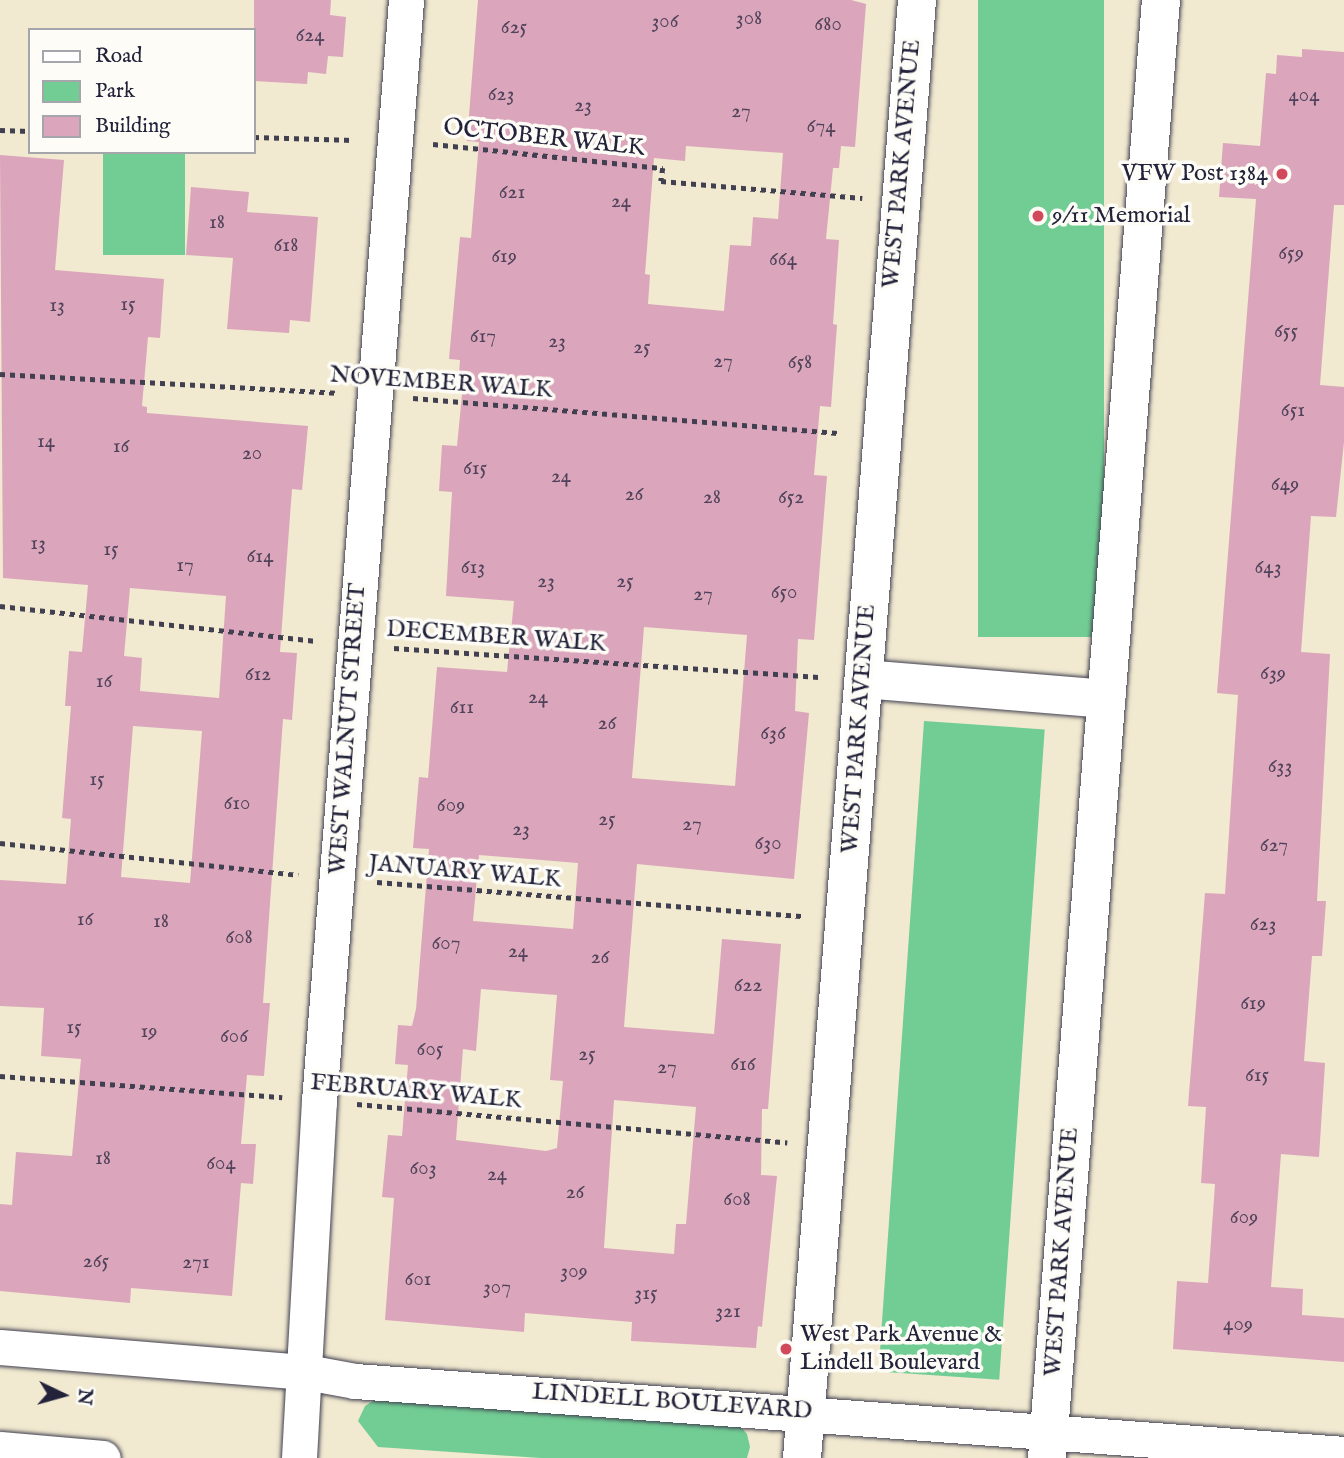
<!DOCTYPE html>
<html>
<head>
<meta charset="utf-8">
<style>
	body { margin:0 }
	#map { position:relative; width:1344px; height:1458px; overflow:hidden; background:#f1e9d0; font-family:"IM FELL English",serif }
	div>[style] { position:absolute }
	[style*='--x'] { left:calc(var(--x)*1px); top:calc(var(--y)*1px); width:calc(var(--w)*1px); rotate:calc(var(--a)*1deg) }
	.green>* { inset:0; background:#72cd94; transform-origin:0 0 }
	.building>* { inset:0; background:#dba6bb }
	.path>* { height:4.5px; margin-top:-2.25px; transform-origin:0; background:repeating-linear-gradient(90deg,#414051 0 5px,transparent 0 10px) }
	.roads { filter:drop-shadow(0 0 2px #414051) drop-shadow(0 0 2px #414051) }
	.street>* { height:35px; margin:-17.5px; padding:0 17.5px; transform-origin:17.5px; border-radius:17.5px; background:#fff }
	.highway>* { height:38px; margin:-19px; padding:0 19px; transform-origin:19px; border-radius:19px; background:#fff }
	.dots>* { width:19px; height:19px; translate:-50% -50%; box-sizing:border-box; border:4px solid #fdfcf7; border-radius:50% }
	span { translate:-50% -50%; white-space:nowrap; text-align:center; line-height:1.15; -webkit-text-stroke:7px #fdfcf7; paint-order:stroke }
	.number-label { font-size:21px; color:#50435b }
	.number-label span { -webkit-text-stroke-width:0 }
	.street-label { font-size:24px; color:#22223b }
	.poi-label { font-size:24px; color:#22223b }
	.right { translate:-100% -50%; text-align:right }
	.left { translate:0 -50%; text-align:left }
	.legend { position:absolute; left:28px; top:28px; width:228px; height:126px; box-sizing:border-box; background:#fdfcf7; border:2px solid #a5a5ac; margin:0; padding:9px 12px; list-style:none; font-size:21px; color:#22223b }
	.legend li { display:flex; align-items:center; gap:14px; height:35px }
	.legend b { width:35px; border:2px solid #a5a5ac }
	.north { position:absolute; left:28px; top:1360px; width:70px; height:70px; -webkit-text-stroke:5px #fdfcf7; paint-order:stroke; rotate:95deg; font-size:19px; font-weight:700; line-height:28px; text-align:center; color:#22223b }
	.north::after { content:''; display:block; margin:auto; width:24px; height:32px; background:#22223b; clip-path:polygon(50% 0,100% 100%,50% 72%,0 100%) }
</style>
</head>
<body>
<div id="map">
	<div class="green">
		<i style="left:978px;top:0;width:126px;height:637px"></i>
		<i style="left:103px;top:152px;width:82px;height:103px"></i>
		<i style="left:924px;top:721px;width:121px;height:652px;rotate:4deg"></i>
		<i style="clip-path:polygon(381px 1396px,736px 1422px,747px 1434px,750px 1447px,747px 1458px,541px 1458px,378px 1447px,358px 1421px,365px 1406px)"></i>
	</div>
	<div class="building">
		<i style="clip-path:polygon(254px 0,331px 0,330px 15px,346px 17px,343px 57px,328px 56px,326px 74px,308px 72px,307px 84px,254px 81px)"></i>
		<i style="clip-path:polygon(evenodd,478px 0,851px 0,866px 4px,855px 147px,841px 146px,839px 168px,833px 168px,826px 239px,839px 240px,833px 324px,837px 325px,831px 407px,820px 406px,814px 475px,827px 476px,814px 640px,798px 639px,795px 711px,809px 713px,794px 879px,637px 864px,624px 1027px,714px 1034px,722px 939px,781px 944px,768px 1109px,762px 1109px,761px 1175px,777px 1176px,762px 1327px,758px 1326px,756px 1348px,631px 1341px,632px 1322px,525px 1313px,524px 1332px,385px 1320px,394px 1198px,382px 1197px,388px 1135px,402px 1136px,408px 1065px,395px 1064px,398px 1025px,412px 1026px,416px 1009px,429px 849px,413px 848px,419px 777px,428px 778px,437px 667px,507px 672px,514px 601px,446px 596px,452px 492px,439px 491px,442px 445px,457px 446px,464px 374px,459px 374px,460px 360px,449px 359px,460px 237px,471px 238px,479px 142px,467px 141px,478px 0,686px 146px,783px 153px,778px 219px,753px 217px,751px 246px,730px 245px,724px 311px,648px 304px,650px 275px,645px 274px,654px 158px,685px 161px,686px 146px,478px 0,644px 627px,747px 635px,735px 786px,632px 778px,644px 627px,478px 0,479px 855px,578px 863px,573px 929px,473px 921px,479px 855px,478px 0,481px 989px,557px 995px,550px 1080px,563px 1081px,557px 1148px,546px 1151px,456px 1140px,463px 1049px,476px 1051px,481px 989px,478px 0,614px 1100px,696px 1107px,686px 1224px,676px 1224px,674px 1254px,604px 1248px,614px 1100px)"></i>
		<i style="clip-path:polygon(1302px 49px,1344px 52px,1344px 205px,1334px 205px,1320px 385px,1344px 387px,1344px 442px,1336px 517px,1311px 516px,1301px 652px,1330px 654px,1317px 901px,1326px 901px,1322px 956px,1312px 956px,1304px 1061px,1325px 1063px,1319px 1157px,1281px 1154px,1271px 1287px,1303px 1289px,1302px 1315px,1344px 1318px,1344px 1362px,1173px 1349px,1177px 1281px,1208px 1283px,1215px 1184px,1201px 1183px,1206px 1107px,1188px 1106px,1205px 893px,1225px 894px,1238px 695px,1217px 693px,1256px 199px,1219px 197px,1223px 143px,1260px 146px,1266px 73px,1276px 74px,1277px 55px,1302px 57px)"></i>
		<i style="clip-path:polygon(evenodd,0 155px,64px 160px,55px 270px,164px 279px,160px 338px,148px 337px,142px 406px,147px 407px,147px 413px,308px 426px,302px 490px,292px 489px,280px 652px,297px 653px,292px 720px,283px 719px,263px 1003px,270px 1003px,264px 1076px,247px 1075px,241px 1144px,256px 1144px,253px 1184px,241px 1183px,232px 1296px,131px 1288px,130px 1303px,0 1291px,0 1204px,12px 1205px,16px 1152px,72px 1156px,81px 1059px,41px 1056px,44px 1008px,0 1006px,0 880px,66px 884px,71px 819px,62px 818px,71px 706px,65px 706px,69px 651px,82px 652px,88px 585px,3px 578px,0 155px,130px 588px,226px 596px,219px 698px,140px 691px,142px 658px,124px 656px,130px 588px,0 155px,133px 726px,202px 731px,190px 883px,121px 877px,133px 726px)"></i>
		<i style="clip-path:polygon(191px 187px,249px 192px,247px 212px,318px 217px,310px 322px,290px 320px,289px 333px,227px 329px,233px 258px,186px 255px)"></i>
	</div>
	<div class="path">
		<i style="--x:0;--y:130;--w:30;--a:2"></i>
		<i style="--x:254;--y:137;--w:100;--a:1.7"></i>
		<i style="--x:433;--y:144;--w:231;--a:6"></i>
		<i style="--x:663;--y:168;--w:13;--a:99"></i>
		<i style="--x:661;--y:181;--w:202;--a:4.8"></i>
		<i style="--x:0;--y:374;--w:336;--a:3.2"></i>
		<i style="--x:413;--y:398;--w:429;--a:4.7"></i>
		<i style="--x:0;--y:606;--w:318;--a:6.3"></i>
		<i style="--x:394;--y:648;--w:429;--a:3.9"></i>
		<i style="--x:0;--y:843;--w:300;--a:6.1"></i>
		<i style="--x:377;--y:882;--w:428;--a:4.6"></i>
		<i style="--x:0;--y:1076;--w:283;--a:4.3"></i>
		<i style="--x:357;--y:1104;--w:432;--a:5.1"></i>
	</div>
	<div class="roads">
		<div class="street">
			<i style="--x:0;--y:1347;--w:307;--a:4.7"></i>
			<i style="--x:306;--y:1372;--w:50;--a:10.4"></i>
			<i style="--x:355;--y:1381;--w:992;--a:4.22"></i>
			<i style="--x:0;--y:1449;--w:103;--a:5"></i>
			<i style="--x:299;--y:1458;--w:358;--a:-86.8"></i>
			<i style="--x:319;--y:1101;--w:1104;--a:-85.48"></i>
		</div>
		<div class="highway">
			<i style="--x:864;--y:679;--w:243;--a:4.7"></i>
			<i style="--x:802;--y:1458;--w:1463;--a:-85.49"></i>
			<i style="--x:1047;--y:1458;--w:1462;--a:-85.53"></i>
		</div>
	</div>
	<div class="dots">
		<i style="left:1282px;top:174px;background:#d1495b"></i>
		<i style="left:1038px;top:216px;background:#d1495b"></i>
		<i style="left:786px;top:1349px;background:#d1495b"></i>
	</div>
	<div class="number-label">
		<span style="left:749px;top:19px">308</span>
		<span style="left:665px;top:22px">306</span>
		<span style="left:828px;top:25px">680</span>
		<span style="left:514px;top:28px">625</span>
		<span style="left:310px;top:36px">624</span>
		<span style="left:501px;top:95px">623</span>
		<span style="left:1304px;top:96px">404</span>
		<span style="left:583px;top:106px">23</span>
		<span style="left:741px;top:112px">27</span>
		<span style="left:821px;top:127px">674</span>
		<span style="left:512px;top:193px">621</span>
		<span style="left:621px;top:202px">24</span>
		<span style="left:217px;top:223px">18</span>
		<span style="left:286px;top:246px">618</span>
		<span style="left:1291px;top:254px">659</span>
		<span style="left:504px;top:257px">619</span>
		<span style="left:783px;top:260px">664</span>
		<span style="left:128px;top:305px">15</span>
		<span style="left:57px;top:306px">13</span>
		<span style="left:1286px;top:332px">655</span>
		<span style="left:483px;top:337px">617</span>
		<span style="left:557px;top:342px">23</span>
		<span style="left:642px;top:348px">25</span>
		<span style="left:723px;top:362px">27</span>
		<span style="left:800px;top:363px">658</span>
		<span style="left:1293px;top:411px">651</span>
		<span style="left:46px;top:442px">14</span>
		<span style="left:121px;top:447px">16</span>
		<span style="left:252px;top:454px">20</span>
		<span style="left:475px;top:469px">615</span>
		<span style="left:561px;top:477px">24</span>
		<span style="left:1285px;top:485px">649</span>
		<span style="left:634px;top:495px">26</span>
		<span style="left:712px;top:498px">28</span>
		<span style="left:791px;top:498px">652</span>
		<span style="left:38px;top:544px">13</span>
		<span style="left:111px;top:550px">15</span>
		<span style="left:260px;top:557px">614</span>
		<span style="left:185px;top:566px">17</span>
		<span style="left:473px;top:568px">613</span>
		<span style="left:1268px;top:568px">643</span>
		<span style="left:546px;top:582px">23</span>
		<span style="left:625px;top:582px">25</span>
		<span style="left:784px;top:593px">650</span>
		<span style="left:703px;top:595px">27</span>
		<span style="left:1273px;top:674px">639</span>
		<span style="left:258px;top:675px">612</span>
		<span style="left:104px;top:682px">16</span>
		<span style="left:538px;top:698px">24</span>
		<span style="left:462px;top:708px">611</span>
		<span style="left:607px;top:724px">26</span>
		<span style="left:773px;top:734px">636</span>
		<span style="left:1280px;top:767px">633</span>
		<span style="left:97px;top:780px">15</span>
		<span style="left:237px;top:804px">610</span>
		<span style="left:451px;top:806px">609</span>
		<span style="left:607px;top:820px">25</span>
		<span style="left:692px;top:825px">27</span>
		<span style="left:521px;top:830px">23</span>
		<span style="left:768px;top:844px">630</span>
		<span style="left:1274px;top:846px">627</span>
		<span style="left:85px;top:920px">16</span>
		<span style="left:161px;top:922px">18</span>
		<span style="left:1263px;top:925px">623</span>
		<span style="left:239px;top:938px">608</span>
		<span style="left:446px;top:944px">607</span>
		<span style="left:518px;top:952px">24</span>
		<span style="left:600px;top:958px">26</span>
		<span style="left:748px;top:986px">622</span>
		<span style="left:1253px;top:1004px">619</span>
		<span style="left:74px;top:1028px">15</span>
		<span style="left:149px;top:1032px">19</span>
		<span style="left:234px;top:1037px">606</span>
		<span style="left:430px;top:1050px">605</span>
		<span style="left:587px;top:1055px">25</span>
		<span style="left:743px;top:1065px">616</span>
		<span style="left:667px;top:1068px">27</span>
		<span style="left:1257px;top:1076px">615</span>
		<span style="left:103px;top:1159px">18</span>
		<span style="left:221px;top:1164px">604</span>
		<span style="left:423px;top:1169px">603</span>
		<span style="left:497px;top:1175px">24</span>
		<span style="left:575px;top:1193px">26</span>
		<span style="left:737px;top:1200px">608</span>
		<span style="left:1244px;top:1218px">609</span>
		<span style="left:96px;top:1262px">265</span>
		<span style="left:196px;top:1263px">271</span>
		<span style="left:574px;top:1272px">309</span>
		<span style="left:418px;top:1280px">601</span>
		<span style="left:497px;top:1288px">307</span>
		<span style="left:646px;top:1294px">315</span>
		<span style="left:728px;top:1312px">321</span>
		<span style="left:1238px;top:1325px">409</span>
	</div>
	<div class="street-label">
		<span style="left:544px;top:138px;rotate:6deg">OCTOBER WALK</span>
		<span style="left:902px;top:164px;rotate:-85deg">WEST PARK AVENUE</span>
		<span style="left:441px;top:383px;rotate:4deg">NOVEMBER WALK</span>
		<span style="left:496px;top:637px;rotate:4deg">DECEMBER WALK</span>
		<span style="left:348px;top:729px;rotate:-86deg">WEST WALNUT STREET</span>
		<span style="left:859px;top:729px;rotate:-86deg">WEST PARK AVENUE</span>
		<span style="left:465px;top:872px;rotate:5deg">JANUARY WALK</span>
		<span style="left:416px;top:1092px;rotate:5deg">FEBRUARY WALK</span>
		<span style="left:1062px;top:1252px;rotate:-86deg">WEST PARK AVENUE</span>
		<span style="left:672px;top:1402px;rotate:4deg">LINDELL BOULEVARD</span>
	</div>
	<div class="poi-label">
		<span class="right" style="left:1268px;top:174px">VFW Post 1384</span>
		<span class="left" style="left:1052px;top:216px">9/11 Memorial</span>
		<span class="left" style="left:800px;top:1349px">West Park Avenue &amp;<br>Lindell Boulevard</span>
	</div>
	<ul class="legend">
	<li><b style="height:9px;background:#fff"></b>Road</li>
	<li><b style="height:19px;background:#72cd94"></b>Park</li>
	<li><b style="height:19px;background:#dba6bb"></b>Building</li>
	</ul>
	<div class="north">N</div>
</div>
</body>
</html>
